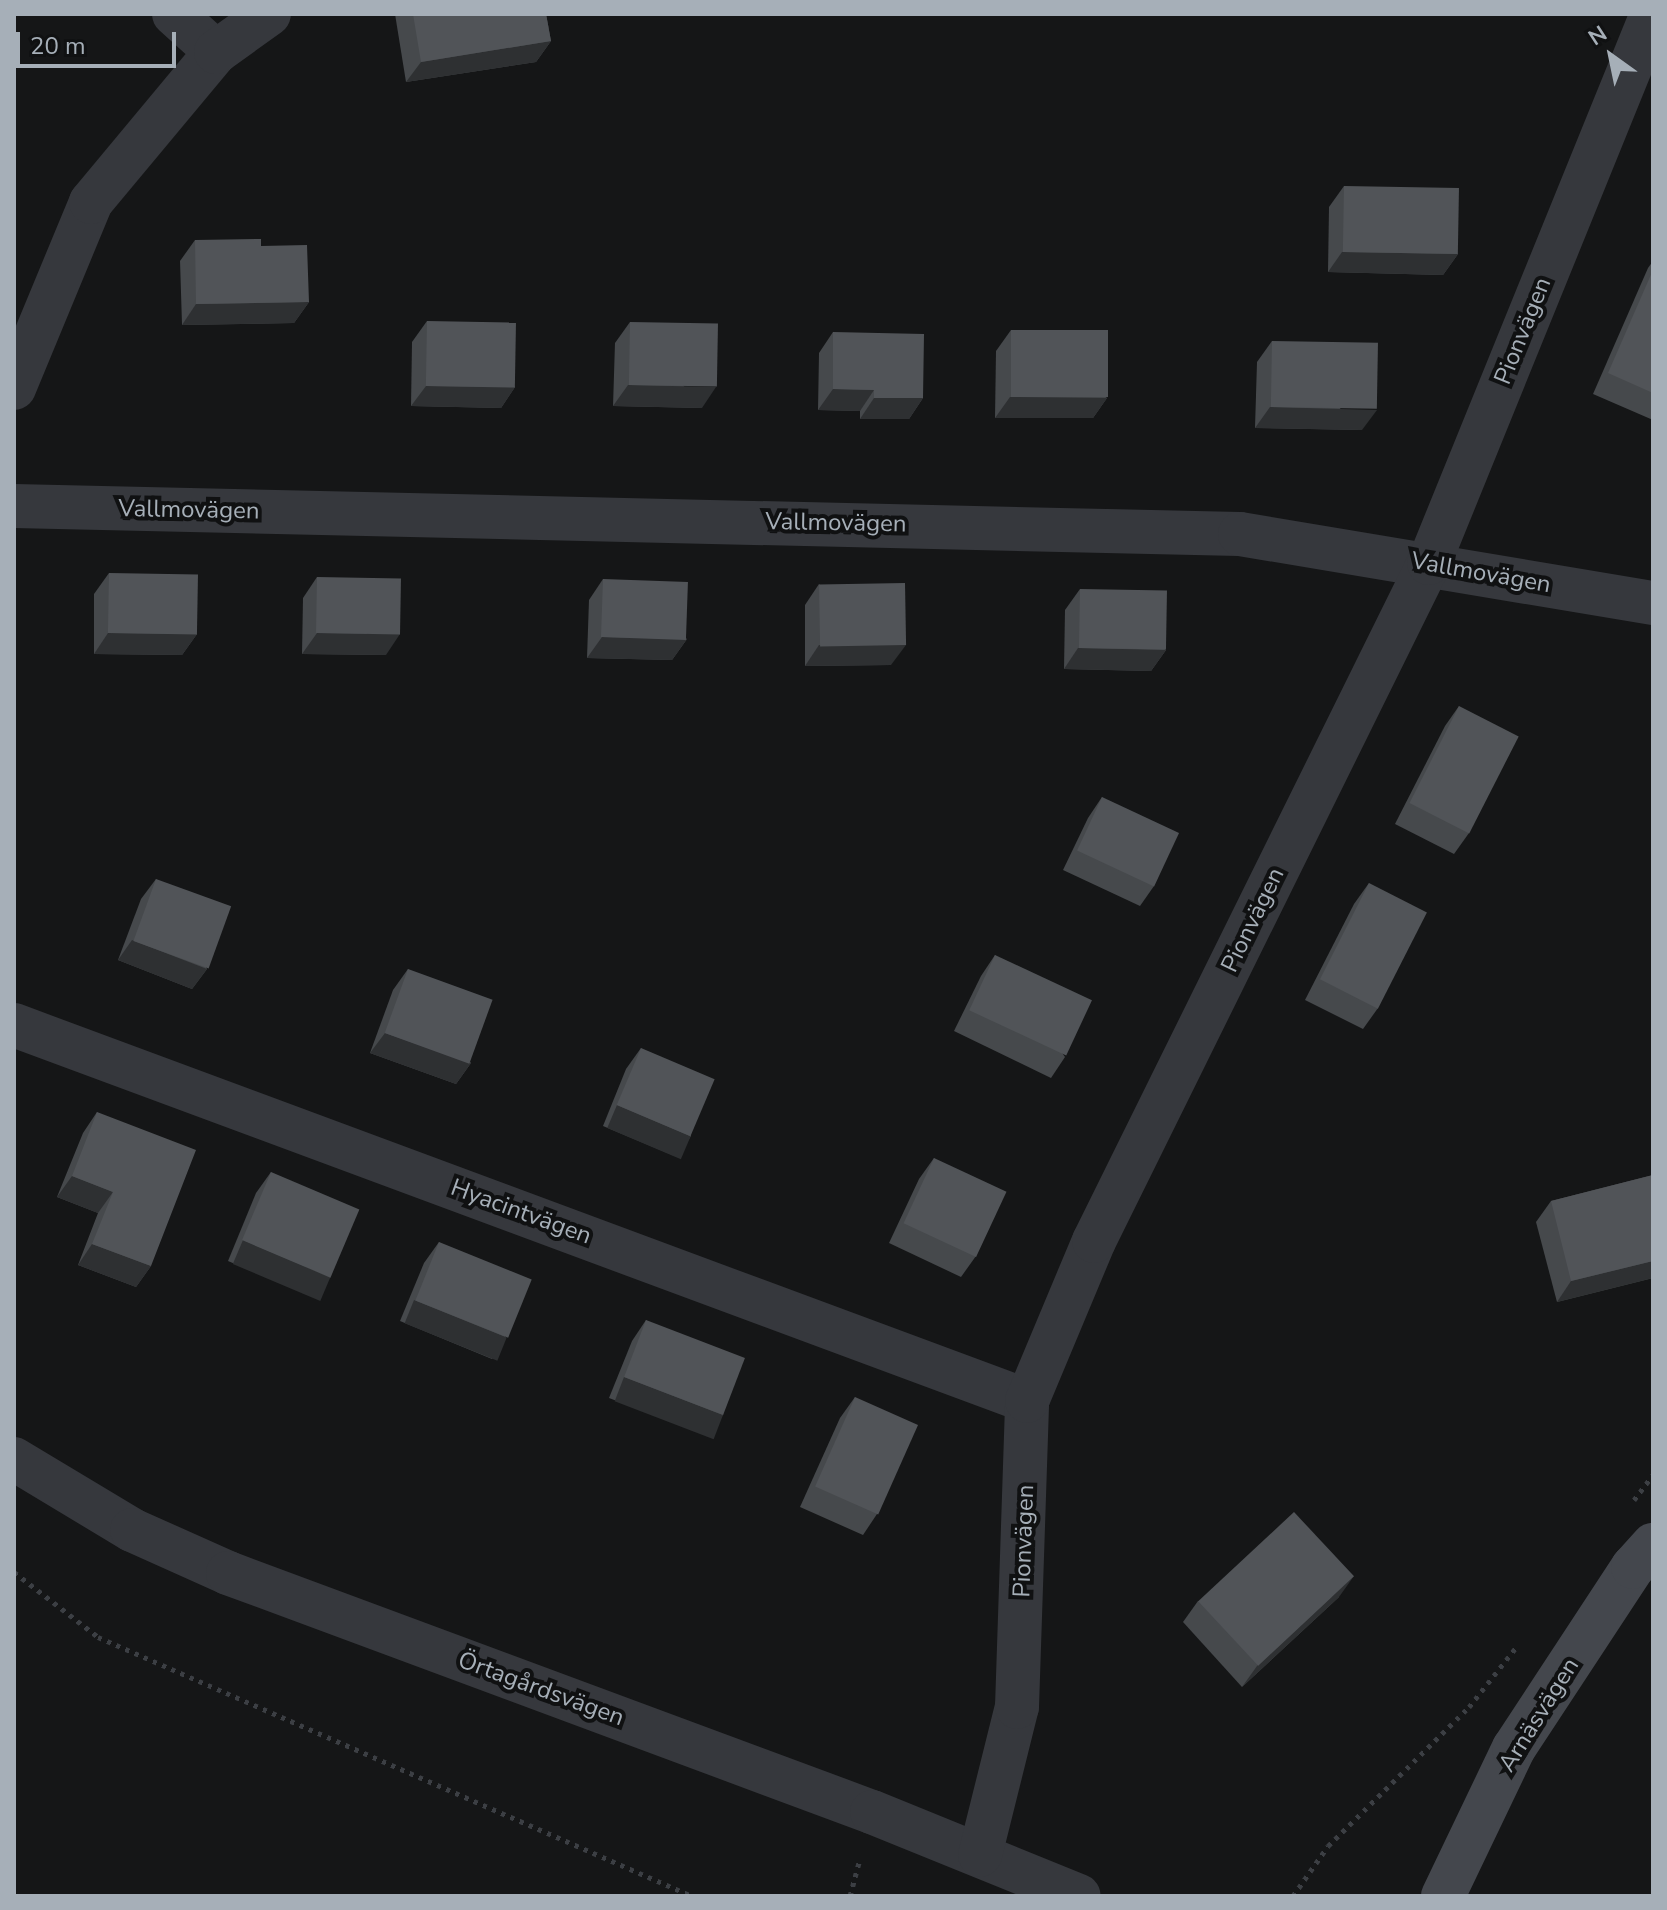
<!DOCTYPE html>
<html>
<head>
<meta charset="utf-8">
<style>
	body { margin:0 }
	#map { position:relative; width:1667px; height:1910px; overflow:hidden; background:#151617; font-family:"Nunito Sans",sans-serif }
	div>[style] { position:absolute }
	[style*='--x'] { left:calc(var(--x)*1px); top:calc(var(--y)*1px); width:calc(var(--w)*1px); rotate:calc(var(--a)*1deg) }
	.path>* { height:5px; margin-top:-2.5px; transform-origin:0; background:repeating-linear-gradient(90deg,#3c3f44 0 4px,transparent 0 10px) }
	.street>* { height:44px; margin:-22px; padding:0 22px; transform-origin:22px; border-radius:22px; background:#36383d }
	.secondary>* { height:44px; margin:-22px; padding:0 22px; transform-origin:22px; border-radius:22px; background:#44474d }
	.wall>* { inset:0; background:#46494c }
	.shaded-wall>* { inset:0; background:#2e3032; transform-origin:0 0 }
	.building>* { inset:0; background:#515458; transform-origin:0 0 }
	span { translate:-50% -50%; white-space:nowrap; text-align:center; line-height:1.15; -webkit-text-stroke:8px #101112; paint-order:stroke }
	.street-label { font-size:24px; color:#a6afb8 }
	.frame { position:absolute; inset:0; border:16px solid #a6afb8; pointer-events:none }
	.north { position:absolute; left:1571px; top:16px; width:80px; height:80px; -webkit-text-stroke:6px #101112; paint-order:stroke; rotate:327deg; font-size:22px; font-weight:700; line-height:32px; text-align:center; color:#a6afb8 }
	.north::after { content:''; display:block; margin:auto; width:28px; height:36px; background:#a6afb8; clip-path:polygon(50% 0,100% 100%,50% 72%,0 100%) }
	.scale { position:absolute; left:16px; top:32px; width:160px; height:36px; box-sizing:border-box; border:4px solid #a6afb8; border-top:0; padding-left:10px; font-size:24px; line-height:28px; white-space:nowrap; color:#a6afb8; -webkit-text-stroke:6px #101112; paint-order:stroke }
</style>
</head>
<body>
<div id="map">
	<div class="path">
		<i style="--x:1634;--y:1500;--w:31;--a:-53"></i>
		<i style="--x:14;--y:1572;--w:106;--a:37.7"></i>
		<i style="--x:98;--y:1637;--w:648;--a:23.56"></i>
		<i style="--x:850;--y:1896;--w:39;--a:-75"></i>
		<i style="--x:1293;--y:1896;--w:61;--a:-55"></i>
		<i style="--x:1328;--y:1846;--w:198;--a:-44.6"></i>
		<i style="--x:1469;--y:1707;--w:79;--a:-51.7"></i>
	</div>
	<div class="street">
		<i style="--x:174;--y:14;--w:57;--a:42.1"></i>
		<i style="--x:14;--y:388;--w:201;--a:-67.5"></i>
		<i style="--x:91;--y:202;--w:195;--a:-50.2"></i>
		<i style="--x:216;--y:52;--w:65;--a:-35.6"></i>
		<i style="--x:14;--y:506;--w:1226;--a:1.31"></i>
		<i style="--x:1240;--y:534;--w:419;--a:9.5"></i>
		<i style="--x:14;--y:1025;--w:1081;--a:20.36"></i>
		<i style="--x:14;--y:1459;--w:138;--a:31"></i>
		<i style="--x:132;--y:1530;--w:105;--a:24.1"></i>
		<i style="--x:228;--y:1573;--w:687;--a:20.36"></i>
		<i style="--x:872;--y:1812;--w:223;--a:22.1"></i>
		<i style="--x:980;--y:1855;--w:153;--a:-76"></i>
		<i style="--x:1017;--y:1707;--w:306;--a:-88.1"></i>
		<i style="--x:1027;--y:1401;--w:173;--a:-67.3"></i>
		<i style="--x:1094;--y:1241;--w:756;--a:-63.71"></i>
		<i style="--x:1429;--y:563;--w:593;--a:-67.89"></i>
	</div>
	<div class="secondary">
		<i style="--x:1443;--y:1896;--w:164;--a:-64.4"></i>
		<i style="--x:1514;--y:1748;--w:217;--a:-56.7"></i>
		<i style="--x:1633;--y:1567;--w:30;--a:-48"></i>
	</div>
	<div class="wall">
		<i style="clip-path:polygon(395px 14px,546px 14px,551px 41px,536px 62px,406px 82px)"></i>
		<i style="clip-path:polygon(1344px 186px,1458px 254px,1443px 275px,1328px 272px,1329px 207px)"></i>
		<i style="clip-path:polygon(195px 240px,261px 246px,309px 302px,294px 323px,182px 325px,180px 261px)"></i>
		<i style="clip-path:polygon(1653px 261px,1653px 420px,1593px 394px,1648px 268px)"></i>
		<i style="clip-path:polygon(427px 321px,515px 387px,501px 408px,411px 406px,412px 342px)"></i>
		<i style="clip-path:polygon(630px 322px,702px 408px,613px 406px,615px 343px)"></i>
		<i style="clip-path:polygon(1011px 330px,1107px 398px,1093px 418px,995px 418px,996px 351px)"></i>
		<i style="clip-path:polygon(833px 332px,923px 398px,909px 419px,860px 419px,860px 411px,818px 410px,819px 353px)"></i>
		<i style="clip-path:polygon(1272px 341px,1362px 430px,1255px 428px,1257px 362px)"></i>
		<i style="clip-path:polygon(109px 573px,197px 634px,182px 655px,94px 654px,94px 594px)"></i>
		<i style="clip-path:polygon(317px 577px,386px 655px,302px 654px,303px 598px)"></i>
		<i style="clip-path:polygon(603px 579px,687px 639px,672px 660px,587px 658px,589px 600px)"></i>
		<i style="clip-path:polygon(819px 584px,891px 665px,805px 666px,805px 605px)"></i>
		<i style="clip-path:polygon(1080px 589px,1166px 650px,1151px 671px,1064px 669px,1065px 610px)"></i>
		<i style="clip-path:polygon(1459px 706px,1469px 833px,1454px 854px,1395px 824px,1445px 726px)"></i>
		<i style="clip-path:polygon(1102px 797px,1154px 886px,1140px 906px,1063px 870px,1088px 818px)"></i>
		<i style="clip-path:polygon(156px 879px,207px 969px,192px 989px,118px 960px,141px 899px)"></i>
		<i style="clip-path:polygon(1369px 883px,1378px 1008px,1363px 1029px,1305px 1000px,1354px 904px)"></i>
		<i style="clip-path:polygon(995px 955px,1065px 1057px,1051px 1078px,954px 1031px,981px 976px)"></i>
		<i style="clip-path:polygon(408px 969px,471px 1063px,456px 1084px,370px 1053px,393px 990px)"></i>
		<i style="clip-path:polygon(641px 1048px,691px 1136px,677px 1157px,603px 1126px,626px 1069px)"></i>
		<i style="clip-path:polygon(97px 1112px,151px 1266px,136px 1287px,78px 1265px,98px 1213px,57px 1197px,83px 1133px)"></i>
		<i style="clip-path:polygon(934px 1158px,976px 1256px,961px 1277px,889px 1243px,919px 1179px)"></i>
		<i style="clip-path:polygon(271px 1172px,316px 1298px,228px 1261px,256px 1193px)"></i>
		<i style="clip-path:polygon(1653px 1175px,1653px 1278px,1557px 1302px,1536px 1222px,1551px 1201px)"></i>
		<i style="clip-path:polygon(439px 1242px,506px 1338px,492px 1359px,400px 1321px,424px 1263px)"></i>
		<i style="clip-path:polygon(646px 1320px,723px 1415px,709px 1436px,609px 1398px,632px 1341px)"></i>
		<i style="clip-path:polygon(855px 1397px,877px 1514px,863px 1535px,800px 1507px,840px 1418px)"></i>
		<i style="clip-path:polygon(1339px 1597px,1242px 1687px,1183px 1622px,1198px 1601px)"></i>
	</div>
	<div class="shaded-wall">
		<i style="clip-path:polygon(551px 41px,536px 62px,406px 82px,421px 62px)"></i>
		<i style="clip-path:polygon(1342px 252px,1458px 254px,1443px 275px,1328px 272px)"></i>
		<i style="clip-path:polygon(309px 302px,294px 323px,182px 325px,196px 304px)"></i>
		<i style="clip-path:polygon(628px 385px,716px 387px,702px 408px,613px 406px)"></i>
		<i style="clip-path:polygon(426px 386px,515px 387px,501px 408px,411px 406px)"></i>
		<i style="clip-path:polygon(833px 389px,874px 390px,860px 411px,818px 410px)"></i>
		<i style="clip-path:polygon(1010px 397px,1107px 398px,1093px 418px,995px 418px)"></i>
		<i style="clip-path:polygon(874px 398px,923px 398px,909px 419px,860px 419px)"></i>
		<i style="clip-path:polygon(1270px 407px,1377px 410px,1362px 430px,1255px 428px)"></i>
		<i style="clip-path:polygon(108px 633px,197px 634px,182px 655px,94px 654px)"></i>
		<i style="clip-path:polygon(317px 633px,400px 634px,386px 655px,302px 654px)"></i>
		<i style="clip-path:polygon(602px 637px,687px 639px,672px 660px,587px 658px)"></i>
		<i style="clip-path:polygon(819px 645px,906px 645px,891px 665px,805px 666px)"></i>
		<i style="clip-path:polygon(1078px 648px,1166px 650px,1151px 671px,1064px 669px)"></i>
		<i style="clip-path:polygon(132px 940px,207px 969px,192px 989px,118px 960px)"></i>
		<i style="clip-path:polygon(385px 1033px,471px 1063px,456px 1084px,370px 1053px)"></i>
		<i style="left:617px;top:1105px;width:80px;height:25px;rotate:23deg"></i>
		<i style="clip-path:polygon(72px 1176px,113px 1192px,98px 1213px,57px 1197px)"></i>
		<i style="left:243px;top:1240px;width:95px;height:26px;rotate:23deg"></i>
		<i style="clip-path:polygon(92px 1244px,151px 1266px,136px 1287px,78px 1265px)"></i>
		<i style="clip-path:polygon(1653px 1261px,1653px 1278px,1557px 1302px,1571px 1281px)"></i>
		<i style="left:414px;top:1300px;width:100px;height:25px;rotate:22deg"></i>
		<i style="left:624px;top:1377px;width:106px;height:26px;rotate:21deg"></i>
		<i style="clip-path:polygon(1354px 1576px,1339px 1597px,1242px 1687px,1257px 1666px)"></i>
	</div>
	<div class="building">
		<i style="clip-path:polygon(413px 14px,546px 14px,551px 41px,421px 62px)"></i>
		<i style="left:1344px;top:186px;width:115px;height:66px;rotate:1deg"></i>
		<i style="clip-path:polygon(261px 239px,261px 246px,307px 245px,309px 302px,196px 304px,195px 240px)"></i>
		<i style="clip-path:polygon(1653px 270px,1653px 393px,1608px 373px)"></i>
		<i style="left:427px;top:321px;width:89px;height:65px;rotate:1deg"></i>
		<i style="left:630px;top:322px;width:88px;height:63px;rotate:1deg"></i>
		<i style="left:1011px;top:330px;width:97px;height:67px"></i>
		<i style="clip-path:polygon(833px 332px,924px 334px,923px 398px,874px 398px,874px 390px,833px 389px)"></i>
		<i style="left:1272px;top:341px;width:106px;height:66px;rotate:1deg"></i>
		<i style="left:109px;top:573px;width:89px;height:60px;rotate:1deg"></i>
		<i style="left:317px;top:577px;width:84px;height:56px;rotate:1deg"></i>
		<i style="left:603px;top:579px;width:85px;height:58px;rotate:2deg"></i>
		<i style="left:905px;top:583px;width:62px;height:86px;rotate:89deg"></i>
		<i style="left:1080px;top:589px;width:87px;height:59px;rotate:1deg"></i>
		<i style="left:1459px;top:706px;width:67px;height:109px;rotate:27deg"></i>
		<i style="left:1102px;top:797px;width:85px;height:59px;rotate:25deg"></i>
		<i style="left:156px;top:879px;width:80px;height:66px;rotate:20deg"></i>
		<i style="left:1369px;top:883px;width:65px;height:108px;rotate:27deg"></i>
		<i style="left:995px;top:955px;width:107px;height:61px;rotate:25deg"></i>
		<i style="left:408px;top:969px;width:90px;height:68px;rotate:20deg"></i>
		<i style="left:641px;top:1048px;width:80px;height:62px;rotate:23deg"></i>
		<i style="clip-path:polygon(97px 1112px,196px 1150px,151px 1266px,92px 1244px,113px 1192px,72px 1176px)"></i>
		<i style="left:934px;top:1158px;width:80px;height:72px;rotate:25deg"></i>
		<i style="left:271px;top:1172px;width:96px;height:74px;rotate:23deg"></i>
		<i style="clip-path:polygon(1653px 1175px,1653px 1261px,1571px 1281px,1551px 1201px)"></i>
		<i style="left:439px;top:1242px;width:100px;height:63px;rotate:22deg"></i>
		<i style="left:646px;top:1320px;width:106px;height:61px;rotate:21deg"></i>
		<i style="left:855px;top:1397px;width:69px;height:98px;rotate:24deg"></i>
		<i style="left:1294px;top:1512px;width:88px;height:131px;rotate:47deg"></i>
	</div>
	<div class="street-label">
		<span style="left:1523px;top:331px;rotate:-68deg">Pionvägen</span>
		<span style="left:189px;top:510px;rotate:1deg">Vallmovägen</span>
		<span style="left:836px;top:523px;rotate:1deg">Vallmovägen</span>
		<span style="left:1481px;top:573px;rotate:10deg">Vallmovägen</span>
		<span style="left:1253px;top:920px;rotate:-64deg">Pionvägen</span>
		<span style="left:521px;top:1212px;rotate:20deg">Hyacintvägen</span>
		<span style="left:1024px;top:1541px;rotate:-88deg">Pionvägen</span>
		<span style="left:541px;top:1689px;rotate:20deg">Örtagårdsvägen</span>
		<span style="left:1539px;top:1715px;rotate:-58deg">Arnäsvägen</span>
	</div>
	<div class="frame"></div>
	<div class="north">N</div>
	<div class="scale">20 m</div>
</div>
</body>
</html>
